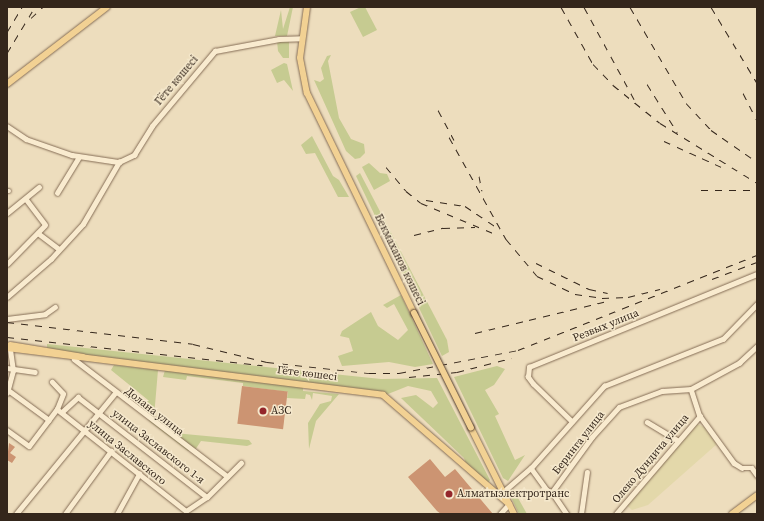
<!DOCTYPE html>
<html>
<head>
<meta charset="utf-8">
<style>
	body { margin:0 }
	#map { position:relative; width:764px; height:521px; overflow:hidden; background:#edddbd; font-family:"Source Serif 4",serif }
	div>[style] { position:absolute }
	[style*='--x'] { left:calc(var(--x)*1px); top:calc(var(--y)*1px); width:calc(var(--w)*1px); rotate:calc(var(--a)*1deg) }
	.farmland>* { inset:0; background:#e3d8aa }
	.green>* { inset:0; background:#c6cb91 }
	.building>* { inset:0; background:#cc9472; transform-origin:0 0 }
	.roads { filter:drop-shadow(0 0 1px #856d56) drop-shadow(0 0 1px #856d56) }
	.minor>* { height:4.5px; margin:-2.25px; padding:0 2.25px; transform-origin:2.25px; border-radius:2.25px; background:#f9ebcf }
	.major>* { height:6px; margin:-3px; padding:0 3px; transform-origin:3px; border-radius:3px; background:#f2d193 }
	.rail>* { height:1px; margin-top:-0.5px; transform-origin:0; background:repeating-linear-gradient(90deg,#34261b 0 7px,transparent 0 14px) }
	.bridges { filter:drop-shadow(0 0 1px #523c2b) drop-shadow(0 0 1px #523c2b) }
	.major-bridge>* { height:6px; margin:-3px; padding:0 3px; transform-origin:3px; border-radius:3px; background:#f2d193 }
	.dots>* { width:11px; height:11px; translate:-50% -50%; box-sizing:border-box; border:2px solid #f5e8cc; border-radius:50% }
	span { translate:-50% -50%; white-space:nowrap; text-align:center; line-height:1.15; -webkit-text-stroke:3px #f5e8cc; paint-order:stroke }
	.street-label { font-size:11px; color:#34261b }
	.poi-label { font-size:11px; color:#34261b }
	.left { translate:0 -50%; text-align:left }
	.frame { position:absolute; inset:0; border:8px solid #34261b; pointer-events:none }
</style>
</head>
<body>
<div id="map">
	<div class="farmland">
		<i style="clip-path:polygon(695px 423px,704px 427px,717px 444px,648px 505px,632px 510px,625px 504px)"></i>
	</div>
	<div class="green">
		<i style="clip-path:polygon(290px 7px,293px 7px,287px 36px,275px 36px,281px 10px,283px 29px)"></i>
		<i style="clip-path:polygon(361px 7px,365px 7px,377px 30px,363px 37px,350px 12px)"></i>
		<i style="clip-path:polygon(289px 40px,289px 58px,283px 58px,278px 51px,277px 41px)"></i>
		<i style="clip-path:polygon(331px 55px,328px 61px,339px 118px,351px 139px,364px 144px,365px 153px,360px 158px,355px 159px,346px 151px,314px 80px,320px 82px,324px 79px,321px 68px,327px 56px)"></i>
		<i style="clip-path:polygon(284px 63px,287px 64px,293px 91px,284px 80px,277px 83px,271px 70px)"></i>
		<i style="clip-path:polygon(312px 136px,333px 176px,339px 180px,349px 197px,338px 197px,315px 153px,306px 154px,301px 145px)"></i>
		<i style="clip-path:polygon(369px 163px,380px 173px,387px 174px,390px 181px,374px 190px,362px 167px)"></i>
		<i style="clip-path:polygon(360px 173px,447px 340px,449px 352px,442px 356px,356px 176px)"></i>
		<i style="clip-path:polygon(401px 295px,433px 364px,415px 367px,389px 362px,342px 366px,338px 356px,353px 351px,349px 338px,340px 336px,342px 331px,371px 312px,378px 326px,398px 340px,408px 330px,394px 304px,387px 308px,383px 305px)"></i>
		<i style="clip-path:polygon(47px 344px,381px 379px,437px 378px,490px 480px,488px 483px,466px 464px,464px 458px,401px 398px,416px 395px,433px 408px,438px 403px,431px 391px,408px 386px,388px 394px,91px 356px,47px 348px)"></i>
		<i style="clip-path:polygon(114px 365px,158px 370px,154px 417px,174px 433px,249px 440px,252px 444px,247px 446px,201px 441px,195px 450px,188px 451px,149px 421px,147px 416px,150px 409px,145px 405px,148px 400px,111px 370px)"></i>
		<i style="clip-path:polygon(497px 366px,505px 369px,494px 385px,485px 390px,499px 414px,495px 416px,515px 460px,525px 455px,508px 481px,503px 478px,454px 377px)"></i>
		<i style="clip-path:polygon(165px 370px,303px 387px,303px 391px,339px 394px,316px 421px,309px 449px,308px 423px,320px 404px,331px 401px,332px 396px,313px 393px,312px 400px,310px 395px,306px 394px,305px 399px,287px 398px,288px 392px,243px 386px,243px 383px,187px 376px,186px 380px,163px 377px)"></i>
		<i style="clip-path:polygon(513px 489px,527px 514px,519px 514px,511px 497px)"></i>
	</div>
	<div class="building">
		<i style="left:242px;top:386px;width:46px;height:38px;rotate:7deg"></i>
		<i style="clip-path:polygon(9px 443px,15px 447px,10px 453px,16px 457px,12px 463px,7px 460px)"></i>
		<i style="clip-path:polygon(430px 459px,445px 477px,455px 469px,493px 514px,441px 514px,437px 511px,408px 477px)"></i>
	</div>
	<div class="roads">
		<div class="minor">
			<i style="--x:7;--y:126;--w:23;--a:34"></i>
			<i style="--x:26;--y:139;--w:49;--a:19.2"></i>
			<i style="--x:72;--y:155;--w:48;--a:8.5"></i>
			<i style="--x:7;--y:191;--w:2;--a:0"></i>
			<i style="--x:57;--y:193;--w:42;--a:-58.6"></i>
			<i style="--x:7;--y:213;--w:41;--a:-39.1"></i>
			<i style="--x:38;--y:233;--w:26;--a:37"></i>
			<i style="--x:7;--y:264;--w:54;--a:-45.7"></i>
			<i style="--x:45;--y:225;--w:31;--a:-127"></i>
			<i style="--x:7;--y:297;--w:58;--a:-40.8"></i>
			<i style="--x:51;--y:259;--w:47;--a:-47.6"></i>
			<i style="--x:83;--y:224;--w:72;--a:-59.9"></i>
			<i style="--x:119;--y:162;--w:17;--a:-25"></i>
			<i style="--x:134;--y:155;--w:34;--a:-58"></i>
			<i style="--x:152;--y:126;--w:98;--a:-50"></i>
			<i style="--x:215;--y:51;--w:65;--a:-10.6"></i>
			<i style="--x:279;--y:39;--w:23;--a:-2"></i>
			<i style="--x:7;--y:319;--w:38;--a:-7"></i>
			<i style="--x:45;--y:314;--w:12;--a:-35"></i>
			<i style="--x:74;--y:359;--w:193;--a:37.4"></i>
			<i style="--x:7;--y:368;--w:28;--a:8"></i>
			<i style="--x:7;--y:389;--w:52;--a:36.4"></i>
			<i style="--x:691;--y:389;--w:28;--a:72"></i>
			<i style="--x:700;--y:416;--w:58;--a:54.1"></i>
			<i style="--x:734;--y:463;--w:9;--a:32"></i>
			<i style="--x:742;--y:468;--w:10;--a:0"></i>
			<i style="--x:752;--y:468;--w:9;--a:54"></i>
			<i style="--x:7;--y:393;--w:23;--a:-75"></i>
			<i style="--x:13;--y:371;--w:22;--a:-98"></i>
			<i style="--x:57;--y:409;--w:164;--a:38.3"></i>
			<i style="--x:186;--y:511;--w:25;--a:-34"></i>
			<i style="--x:207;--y:497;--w:48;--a:-45"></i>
			<i style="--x:62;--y:412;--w:22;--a:-43"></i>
			<i style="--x:78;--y:397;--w:163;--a:37.8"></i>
			<i style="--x:572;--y:422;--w:54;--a:-135.7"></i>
			<i style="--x:533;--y:384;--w:9;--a:-126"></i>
			<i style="--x:528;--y:377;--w:10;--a:-84"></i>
			<i style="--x:529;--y:367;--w:246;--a:-22.2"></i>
			<i style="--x:647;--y:422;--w:35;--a:31"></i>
			<i style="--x:7;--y:430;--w:27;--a:36"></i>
			<i style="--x:29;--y:446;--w:46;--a:-52.9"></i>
			<i style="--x:57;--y:409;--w:16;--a:-68"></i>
			<i style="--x:63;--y:394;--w:16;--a:-133"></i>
			<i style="--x:531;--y:468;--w:27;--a:54"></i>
			<i style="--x:547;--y:490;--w:5;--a:22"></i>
			<i style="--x:503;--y:492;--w:37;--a:-41"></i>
			<i style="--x:531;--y:468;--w:110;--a:-48.3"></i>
			<i style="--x:604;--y:386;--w:128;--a:-21.6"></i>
			<i style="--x:723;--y:339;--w:49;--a:-45.8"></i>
			<i style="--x:552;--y:492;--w:68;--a:-54"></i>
			<i style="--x:592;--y:437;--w:40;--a:-48"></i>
			<i style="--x:619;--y:407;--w:46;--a:-20.4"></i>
			<i style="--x:662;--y:391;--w:29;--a:-4"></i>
			<i style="--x:691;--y:389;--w:55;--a:-28.4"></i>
			<i style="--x:739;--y:363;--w:25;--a:-43"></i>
			<i style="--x:552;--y:492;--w:27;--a:56"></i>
			<i style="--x:16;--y:514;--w:156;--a:-50.7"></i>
			<i style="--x:65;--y:514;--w:78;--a:-53.9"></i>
			<i style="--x:117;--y:514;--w:46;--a:-61.2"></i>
			<i style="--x:500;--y:514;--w:13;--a:-48"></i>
			<i style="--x:581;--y:514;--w:42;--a:-81.9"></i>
			<i style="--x:616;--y:514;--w:129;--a:-49.4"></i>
		</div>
		<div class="major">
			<i style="--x:307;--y:7;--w:51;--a:97.8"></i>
			<i style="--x:300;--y:58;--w:36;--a:79"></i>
			<i style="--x:307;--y:93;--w:245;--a:64.1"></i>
			<i style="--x:7;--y:84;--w:126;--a:-37.6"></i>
			<i style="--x:10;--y:345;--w:74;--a:9.3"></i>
			<i style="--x:7;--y:348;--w:379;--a:7.1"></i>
			<i style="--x:383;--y:395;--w:167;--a:40.9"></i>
			<i style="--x:471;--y:428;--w:96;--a:63.4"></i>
			<i style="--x:732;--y:514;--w:31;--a:-37"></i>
		</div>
	</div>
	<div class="rail">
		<i style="--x:561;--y:7;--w:65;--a:60.7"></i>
		<i style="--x:593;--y:64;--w:29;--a:46"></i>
		<i style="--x:613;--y:85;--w:60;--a:39"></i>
		<i style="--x:660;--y:123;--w:114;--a:31.7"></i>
		<i style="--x:584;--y:7;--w:105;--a:61.5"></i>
		<i style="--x:630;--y:7;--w:111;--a:59.7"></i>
		<i style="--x:686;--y:103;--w:37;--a:47"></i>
		<i style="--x:711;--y:130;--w:56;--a:34.8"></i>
		<i style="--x:711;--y:7;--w:89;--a:58.8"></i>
		<i style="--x:31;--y:18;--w:16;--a:-43"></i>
		<i style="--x:7;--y:32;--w:29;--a:-59"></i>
		<i style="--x:7;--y:53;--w:54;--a:-58.7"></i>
		<i style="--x:647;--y:84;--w:57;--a:58"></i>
		<i style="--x:743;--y:93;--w:30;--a:63"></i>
		<i style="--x:438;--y:110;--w:34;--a:62"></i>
		<i style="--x:449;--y:137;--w:117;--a:60.8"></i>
		<i style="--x:506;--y:239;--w:48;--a:50"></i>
		<i style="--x:537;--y:276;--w:42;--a:25.3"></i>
		<i style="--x:575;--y:294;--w:27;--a:8"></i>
		<i style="--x:602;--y:298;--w:26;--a:-2"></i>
		<i style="--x:628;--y:297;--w:33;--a:-14"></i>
		<i style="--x:664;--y:141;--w:70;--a:24.4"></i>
		<i style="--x:386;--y:167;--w:31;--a:50"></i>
		<i style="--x:406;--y:191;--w:19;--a:39"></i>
		<i style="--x:421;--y:203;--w:78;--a:22.6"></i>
		<i style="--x:479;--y:176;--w:15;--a:79"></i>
		<i style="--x:701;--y:190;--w:56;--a:0"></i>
		<i style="--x:426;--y:200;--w:39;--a:9"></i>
		<i style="--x:465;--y:206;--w:37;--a:34"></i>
		<i style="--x:414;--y:235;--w:30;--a:-14"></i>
		<i style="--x:443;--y:228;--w:32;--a:-2"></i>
		<i style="--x:536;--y:263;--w:59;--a:26.1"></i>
		<i style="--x:589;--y:289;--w:19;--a:12"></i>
		<i style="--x:712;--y:279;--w:48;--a:-20.7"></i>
		<i style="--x:7;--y:322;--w:187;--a:6.7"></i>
		<i style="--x:193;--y:344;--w:76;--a:13.7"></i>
		<i style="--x:267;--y:362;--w:103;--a:6.2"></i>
		<i style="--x:369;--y:373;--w:30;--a:0"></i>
		<i style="--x:399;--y:373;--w:121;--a:-10.9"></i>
		<i style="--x:518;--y:350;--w:257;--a:-21.7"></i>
		<i style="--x:475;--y:333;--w:136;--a:-13.6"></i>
		<i style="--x:7;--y:337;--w:257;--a:6.3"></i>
		<i style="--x:409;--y:377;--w:48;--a:-5.9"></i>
		<i style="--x:457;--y:372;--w:56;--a:-14.5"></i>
	</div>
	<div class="bridges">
		<div class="major-bridge">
			<i style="--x:414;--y:313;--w:128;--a:63.6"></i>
		</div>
	</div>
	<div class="dots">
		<i style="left:263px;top:411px;background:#94262b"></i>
		<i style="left:449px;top:494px;background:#94262b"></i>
	</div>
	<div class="street-label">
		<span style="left:177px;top:81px;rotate:-50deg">Гёте көшесі</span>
		<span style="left:399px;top:260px;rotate:64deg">Бекмаханов көшесі</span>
		<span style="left:606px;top:326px;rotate:-22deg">Резвых улица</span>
		<span style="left:307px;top:374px;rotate:7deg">Гёте көшесі</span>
		<span style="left:154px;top:412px;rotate:38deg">Долана улица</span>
		<span style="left:579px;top:443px;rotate:-52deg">Беринга улица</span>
		<span style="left:158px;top:447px;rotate:38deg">улица Заславского 1-я</span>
		<span style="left:127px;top:453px;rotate:39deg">улица Заславского</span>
		<span style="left:651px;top:459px;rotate:-50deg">Олеко Дундича улица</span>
	</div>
	<div class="poi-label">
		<span class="left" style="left:271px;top:411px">АЗС</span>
		<span class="left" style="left:457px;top:494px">Алматыэлектротранс</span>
	</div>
	<div class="frame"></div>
</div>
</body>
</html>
